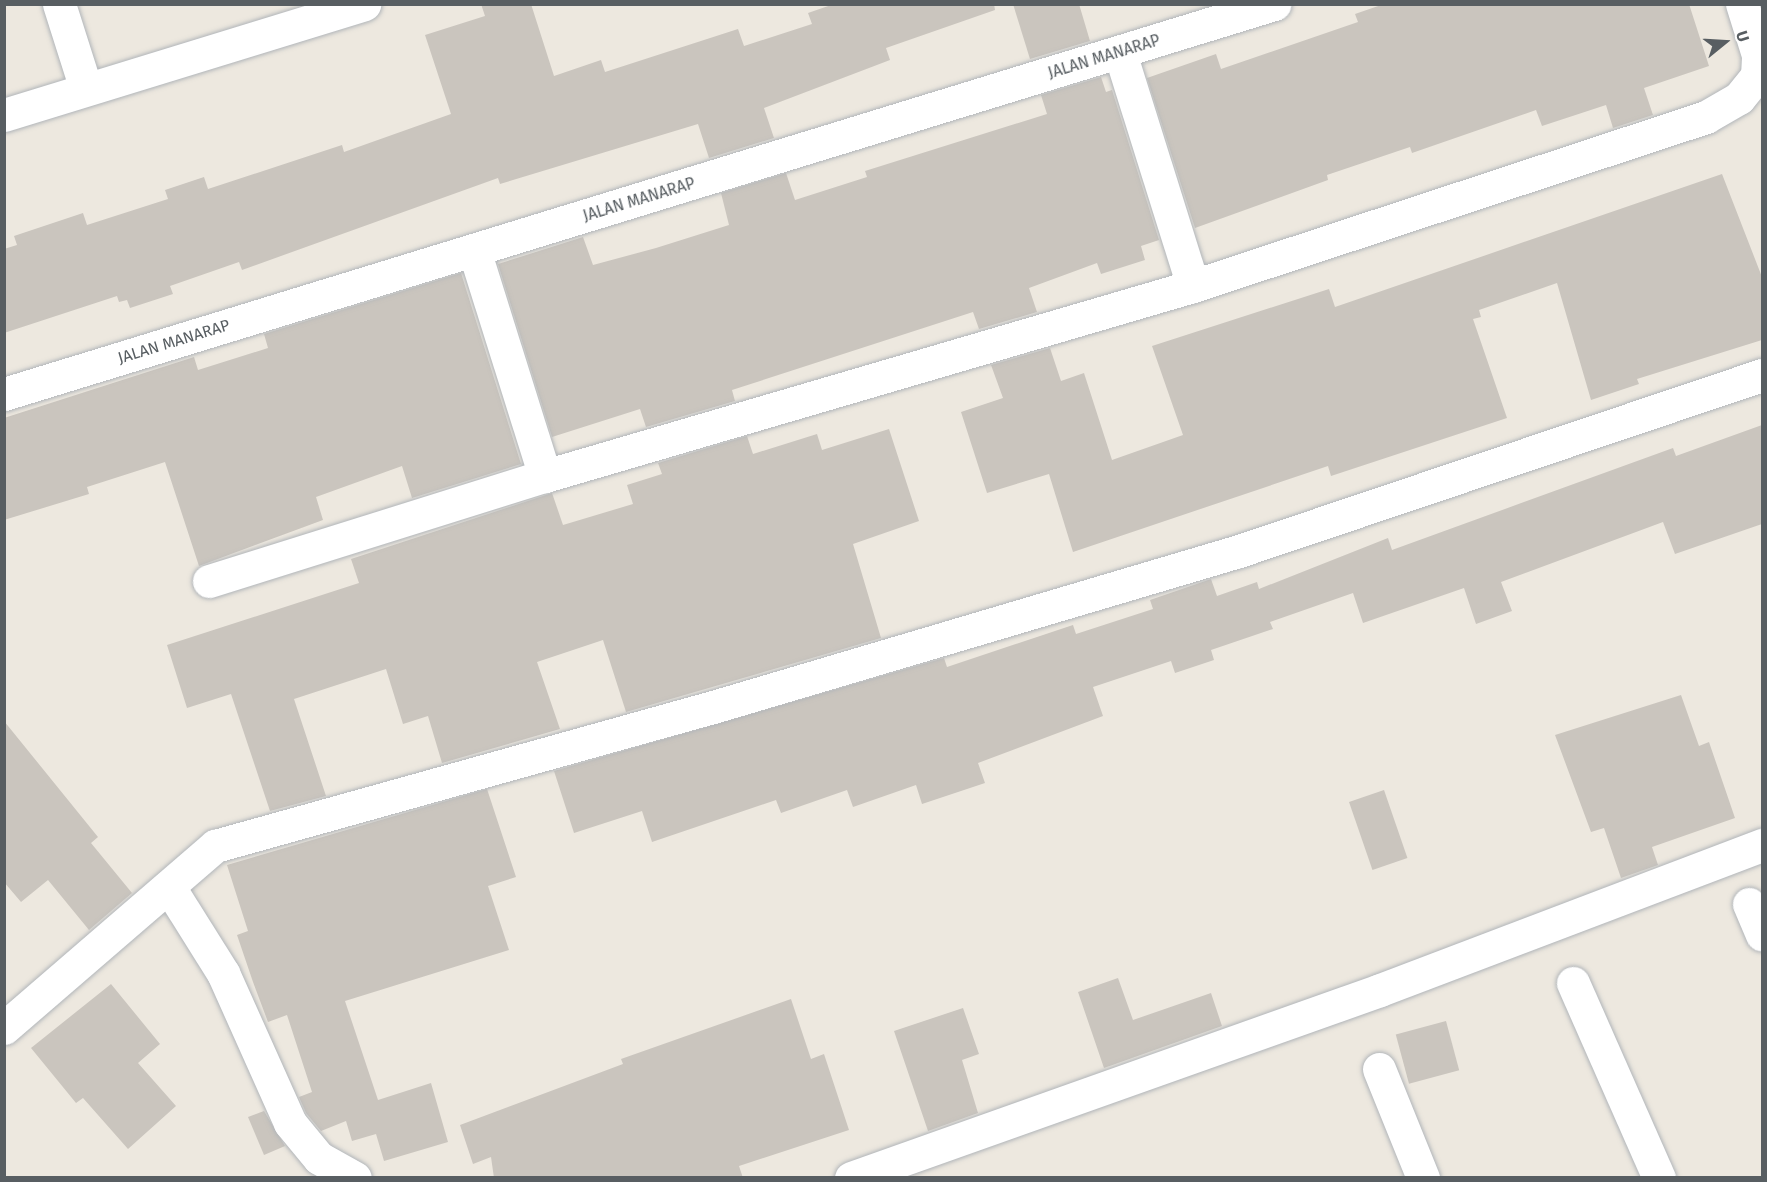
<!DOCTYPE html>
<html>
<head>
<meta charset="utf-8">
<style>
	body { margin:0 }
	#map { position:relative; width:1767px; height:1182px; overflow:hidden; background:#ede8df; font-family:"Fira Sans",sans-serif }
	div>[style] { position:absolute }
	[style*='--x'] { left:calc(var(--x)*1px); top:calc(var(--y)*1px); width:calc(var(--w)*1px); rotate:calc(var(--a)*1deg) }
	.building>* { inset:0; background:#cac5be; transform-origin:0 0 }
	.roads { filter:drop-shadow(0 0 2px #b1b5b9) drop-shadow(0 0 2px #b1b5b9) }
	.street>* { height:33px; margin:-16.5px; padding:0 16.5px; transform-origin:16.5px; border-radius:16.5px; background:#fff }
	span { translate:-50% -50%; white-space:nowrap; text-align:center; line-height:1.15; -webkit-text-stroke:4.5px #fff; paint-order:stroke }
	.street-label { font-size:16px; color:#585e62 }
	.frame { position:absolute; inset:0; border:6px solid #585e62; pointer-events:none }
	.north { position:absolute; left:1695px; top:12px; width:60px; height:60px; -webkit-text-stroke:4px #fff; paint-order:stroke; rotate:72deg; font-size:16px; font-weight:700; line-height:24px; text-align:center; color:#585e62 }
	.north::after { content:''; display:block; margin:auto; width:21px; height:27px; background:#585e62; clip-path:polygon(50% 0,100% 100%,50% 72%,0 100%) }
</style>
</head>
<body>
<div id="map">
	<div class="building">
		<i style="clip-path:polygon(481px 4px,531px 4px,554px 76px,601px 60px,605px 72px,738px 29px,744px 46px,812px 24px,808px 13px,834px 4px,994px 4px,995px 10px,886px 48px,890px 60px,764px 108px,774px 138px,709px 158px,698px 124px,500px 184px,498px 178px,242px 270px,239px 262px,170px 286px,173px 294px,130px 308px,127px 300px,119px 302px,117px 296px,4px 333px,4px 249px,17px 245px,14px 236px,83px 213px,87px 225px,168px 199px,165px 190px,204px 177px,208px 189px,342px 145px,344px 152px,451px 114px,425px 35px,485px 16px)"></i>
		<i style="clip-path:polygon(1013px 4px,1079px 4px,1090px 41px,1030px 59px)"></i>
		<i style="clip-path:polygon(1384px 4px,1689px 4px,1709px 66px,1644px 88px,1653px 115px,1613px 128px,1606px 105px,1542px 126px,1536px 110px,1412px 153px,1410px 147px,1327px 175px,1328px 180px,1195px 228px,1147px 78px,1216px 54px,1221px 69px,1358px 22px,1355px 14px)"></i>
		<i style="clip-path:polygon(1101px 77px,1106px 92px,1112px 90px,1159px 240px,1141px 246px,1145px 260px,1101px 274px,1097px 263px,1029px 288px,1037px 312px,979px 329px,973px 312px,732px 390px,735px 401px,646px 427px,640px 409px,552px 437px,498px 264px,583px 237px,593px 265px,656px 248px,729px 225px,721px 193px,786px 173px,795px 200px,867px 177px,865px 171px,1047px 114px,1041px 95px)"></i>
		<i style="clip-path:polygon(1722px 174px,1762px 277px,1762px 340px,1637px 379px,1639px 384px,1591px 400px,1557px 283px,1479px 310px,1481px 317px,1473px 319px,1507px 418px,1331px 476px,1328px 466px,1073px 552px,1049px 474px,987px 493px,961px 412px,1003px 398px,991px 365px,1050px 348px,1061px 381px,1084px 373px,1112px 460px,1183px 435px,1152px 346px,1329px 289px,1335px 307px)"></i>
		<i style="clip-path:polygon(461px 273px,521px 464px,412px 498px,402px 466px,316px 497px,323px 520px,199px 566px,165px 462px,87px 487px,89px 494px,4px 520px,4px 418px,194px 357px,198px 370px,268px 348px,264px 334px)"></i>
		<i style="clip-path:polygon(1762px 425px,1762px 524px,1675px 554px,1663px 522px,1501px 582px,1512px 611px,1476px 624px,1464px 588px,1363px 623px,1353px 593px,1270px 622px,1273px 629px,1211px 650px,1214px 660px,1175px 673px,1171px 661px,1093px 687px,1103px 716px,978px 763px,985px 783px,922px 804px,916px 785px,853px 807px,847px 790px,781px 813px,776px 800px,652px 842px,642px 811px,574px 833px,554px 771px,944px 658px,947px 667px,1073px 625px,1076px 634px,1153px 609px,1150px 600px,1211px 579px,1217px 596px,1257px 582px,1259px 589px,1388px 538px,1392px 550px,1673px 448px,1676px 456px)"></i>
		<i style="clip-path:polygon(889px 429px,919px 521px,853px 544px,881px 638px,626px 712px,603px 640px,537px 662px,560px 729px,442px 763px,428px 716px,403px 724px,386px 669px,294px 699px,326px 796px,270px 811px,231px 694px,187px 708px,167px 645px,359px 583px,351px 559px,552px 493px,563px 525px,633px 504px,627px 485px,662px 474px,658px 463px,747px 436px,753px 454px,817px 434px,822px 450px)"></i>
		<i style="clip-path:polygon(1681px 695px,1699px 746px,1709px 742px,1735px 818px,1652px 847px,1658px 865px,1621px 878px,1604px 828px,1591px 832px,1555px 735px)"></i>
		<i style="clip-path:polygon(4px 721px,98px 837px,91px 843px,132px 893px,89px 930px,48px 880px,21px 902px,4px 882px)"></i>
		<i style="clip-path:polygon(487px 789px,516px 877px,488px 886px,509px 950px,345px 1001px,378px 1100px,431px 1083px,448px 1142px,384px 1161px,376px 1134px,352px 1141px,346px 1121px,321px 1131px,306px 1113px,299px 1097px,312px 1092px,287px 1015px,268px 1022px,253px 982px,237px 935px,248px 931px,227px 865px)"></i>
		<i style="left:1384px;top:790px;width:72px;height:37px;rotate:71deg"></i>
		<i style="clip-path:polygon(1118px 978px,1133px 1020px,1211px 993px,1222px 1026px,1104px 1068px,1078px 992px)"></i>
		<i style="clip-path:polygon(111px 984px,160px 1044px,138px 1063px,176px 1106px,128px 1149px,83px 1098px,76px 1103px,31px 1048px)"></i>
		<i style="clip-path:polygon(791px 999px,811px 1059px,824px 1054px,849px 1130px,739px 1166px,743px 1178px,494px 1178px,491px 1157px,473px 1164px,460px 1125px,623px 1064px,621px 1059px)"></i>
		<i style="clip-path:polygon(963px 1008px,979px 1054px,962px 1060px,978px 1113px,928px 1131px,894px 1031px)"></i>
		<i style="left:1446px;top:1021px;width:51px;height:52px;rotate:75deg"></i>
		<i style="clip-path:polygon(264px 1111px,285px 1146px,264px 1155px,248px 1117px)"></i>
	</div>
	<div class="roads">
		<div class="street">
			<i style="--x:59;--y:4;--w:89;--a:72.4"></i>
			<i style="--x:1120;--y:53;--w:244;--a:72.6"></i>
			<i style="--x:4;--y:115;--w:377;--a:-17.1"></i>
			<i style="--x:474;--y:250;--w:237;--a:72.6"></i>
			<i style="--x:4;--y:394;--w:1329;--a:-17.07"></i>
			<i style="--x:209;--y:581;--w:352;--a:-17.4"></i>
			<i style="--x:545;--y:476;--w:675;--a:-16.34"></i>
			<i style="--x:1193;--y:286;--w:540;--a:-18.23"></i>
			<i style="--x:1706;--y:117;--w:38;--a:-30"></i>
			<i style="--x:1739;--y:98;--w:28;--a:-51"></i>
			<i style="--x:1757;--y:76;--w:21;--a:-87"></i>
			<i style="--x:1758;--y:55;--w:53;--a:-107.4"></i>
			<i style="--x:169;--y:887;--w:102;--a:57.9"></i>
			<i style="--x:223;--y:973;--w:164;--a:65.9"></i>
			<i style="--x:290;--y:1123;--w:45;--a:50.4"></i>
			<i style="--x:319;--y:1158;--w:41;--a:29.1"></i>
			<i style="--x:1749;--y:904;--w:33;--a:67"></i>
			<i style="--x:1573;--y:983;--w:213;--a:66.2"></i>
			<i style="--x:4;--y:1028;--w:279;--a:-40.8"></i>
			<i style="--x:215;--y:846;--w:517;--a:-15.6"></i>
			<i style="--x:713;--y:707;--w:549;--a:-16.52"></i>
			<i style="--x:1239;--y:551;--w:552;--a:-18.6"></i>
			<i style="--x:1379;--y:1069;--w:118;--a:68"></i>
			<i style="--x:851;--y:1178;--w:561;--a:-19.56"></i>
			<i style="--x:1380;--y:990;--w:409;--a:-20.8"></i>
		</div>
	</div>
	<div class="street-label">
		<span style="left:1104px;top:57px;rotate:-17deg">JALAN MANARAP</span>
		<span style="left:639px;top:200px;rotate:-17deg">JALAN MANARAP</span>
		<span style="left:174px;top:342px;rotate:-17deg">JALAN MANARAP</span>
	</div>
	<div class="frame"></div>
	<div class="north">U</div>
</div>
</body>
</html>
